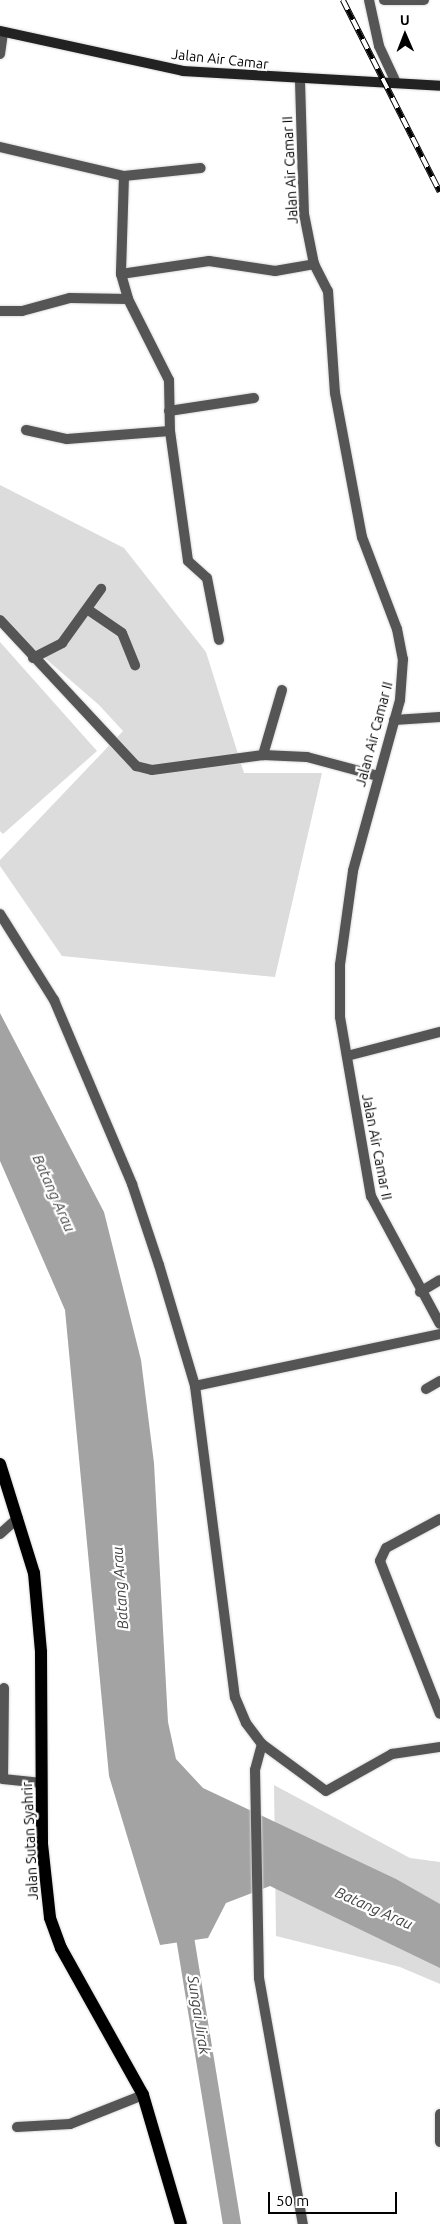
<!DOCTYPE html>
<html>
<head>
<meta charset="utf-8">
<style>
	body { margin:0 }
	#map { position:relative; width:440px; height:2224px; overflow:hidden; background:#fff; font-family:Ubuntu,sans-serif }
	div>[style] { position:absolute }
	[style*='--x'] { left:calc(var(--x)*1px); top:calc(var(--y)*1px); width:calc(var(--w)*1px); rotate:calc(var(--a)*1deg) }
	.green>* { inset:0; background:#dcdcdc }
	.water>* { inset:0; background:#a3a3a3 }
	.canal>* { height:18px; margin:-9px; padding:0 9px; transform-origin:9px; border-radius:9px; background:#a3a3a3 }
	.roads { filter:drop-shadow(0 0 1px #dbdbdb) drop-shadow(0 0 1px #dbdbdb) }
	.street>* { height:10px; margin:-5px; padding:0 5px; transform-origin:5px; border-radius:5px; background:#555 }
	.secondary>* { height:10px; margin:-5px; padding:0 5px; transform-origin:5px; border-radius:5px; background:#222 }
	.primary>* { height:12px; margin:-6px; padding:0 6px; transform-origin:6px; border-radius:6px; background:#000 }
	.rail>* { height:5.5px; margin-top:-2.75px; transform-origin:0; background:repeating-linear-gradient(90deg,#fff 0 11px,#000 0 22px); box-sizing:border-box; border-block:1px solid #000 }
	span { translate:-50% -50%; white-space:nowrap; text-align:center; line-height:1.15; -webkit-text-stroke:4.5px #fff; paint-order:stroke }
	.street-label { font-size:14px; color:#000 }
	.water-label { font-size:15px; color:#444; font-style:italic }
	.north { position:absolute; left:380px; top:10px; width:50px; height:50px; -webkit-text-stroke:4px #fff; paint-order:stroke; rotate:359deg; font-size:14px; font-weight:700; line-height:20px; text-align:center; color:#000 }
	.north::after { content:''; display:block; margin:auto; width:18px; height:22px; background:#000; clip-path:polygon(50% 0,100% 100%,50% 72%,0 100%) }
	.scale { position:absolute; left:268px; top:2192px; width:129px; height:22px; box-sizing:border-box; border:2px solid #000; border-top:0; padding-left:6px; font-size:15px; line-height:18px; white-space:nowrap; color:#000; -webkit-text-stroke:4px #fff; paint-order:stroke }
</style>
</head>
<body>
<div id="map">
	<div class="green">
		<i style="clip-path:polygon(0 485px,124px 548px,206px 652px,244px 773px,322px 773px,275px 977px,62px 956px,0 866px,0 860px,123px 731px,99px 705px,0 619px)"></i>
		<i style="clip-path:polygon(0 642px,97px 751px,3px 834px,0 831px)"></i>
		<i style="clip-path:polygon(274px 1785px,410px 1858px,440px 1862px,440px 1984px,400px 1967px,276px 1936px)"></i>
	</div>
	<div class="water">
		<i style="clip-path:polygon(0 1013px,104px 1212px,141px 1360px,154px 1463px,168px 1722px,176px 1759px,203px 1788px,396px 1879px,440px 1904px,440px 1968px,270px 1886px,226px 1903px,208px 1938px,160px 1945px,109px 1776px,65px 1310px,0 1161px)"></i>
	</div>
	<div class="canal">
		<i style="--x:182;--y:1919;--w:309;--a:80.7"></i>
	</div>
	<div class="roads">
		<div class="street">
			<i style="--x:369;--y:0;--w:47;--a:77.7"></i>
			<i style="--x:379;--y:46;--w:40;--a:65"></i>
			<i style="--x:384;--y:0;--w:40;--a:0"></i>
			<i style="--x:0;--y:54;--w:22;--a:-82"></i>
			<i style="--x:300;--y:81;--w:133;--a:88.3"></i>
			<i style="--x:304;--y:214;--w:51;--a:78.7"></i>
			<i style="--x:314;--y:264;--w:30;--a:63"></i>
			<i style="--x:328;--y:291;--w:102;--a:86.1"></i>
			<i style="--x:335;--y:393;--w:147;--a:79.4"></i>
			<i style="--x:362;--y:537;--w:98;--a:69.2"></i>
			<i style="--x:397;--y:629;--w:31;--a:79"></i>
			<i style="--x:403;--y:659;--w:41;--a:94.2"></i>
			<i style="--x:400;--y:700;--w:177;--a:105.4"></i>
			<i style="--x:353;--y:871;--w:95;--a:97.9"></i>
			<i style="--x:340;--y:965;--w:52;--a:90"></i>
			<i style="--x:340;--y:1017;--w:182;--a:80.2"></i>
			<i style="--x:371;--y:1196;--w:145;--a:61.7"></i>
			<i style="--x:0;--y:147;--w:127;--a:13.2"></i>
			<i style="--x:124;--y:176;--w:98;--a:91.8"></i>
			<i style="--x:121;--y:274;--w:26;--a:74"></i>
			<i style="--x:128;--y:299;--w:91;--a:63.2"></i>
			<i style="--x:169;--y:380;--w:51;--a:88.9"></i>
			<i style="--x:170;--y:431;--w:131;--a:82.1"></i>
			<i style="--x:188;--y:561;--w:25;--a:42"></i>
			<i style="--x:207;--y:578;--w:63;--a:79"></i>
			<i style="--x:124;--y:176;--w:77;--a:-5.9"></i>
			<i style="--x:121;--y:274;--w:89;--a:-8.4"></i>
			<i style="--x:209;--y:261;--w:67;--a:8.6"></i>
			<i style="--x:275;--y:271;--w:40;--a:-10"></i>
			<i style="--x:0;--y:311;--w:22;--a:0"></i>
			<i style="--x:22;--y:311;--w:50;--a:-15.2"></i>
			<i style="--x:70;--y:298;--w:58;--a:1"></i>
			<i style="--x:169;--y:411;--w:86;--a:-8.7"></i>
			<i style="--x:26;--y:430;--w:42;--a:12.4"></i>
			<i style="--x:67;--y:439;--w:103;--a:-4.4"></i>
			<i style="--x:87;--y:609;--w:42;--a:34.4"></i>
			<i style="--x:122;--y:633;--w:35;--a:68"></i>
			<i style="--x:0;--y:620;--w:200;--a:47"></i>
			<i style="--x:136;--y:766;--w:16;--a:14"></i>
			<i style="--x:152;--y:770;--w:112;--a:-7.7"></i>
			<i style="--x:33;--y:658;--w:33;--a:-27"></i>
			<i style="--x:62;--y:643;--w:67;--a:-54.2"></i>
			<i style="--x:282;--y:690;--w:68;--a:106.3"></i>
			<i style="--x:263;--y:755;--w:44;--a:2.6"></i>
			<i style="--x:307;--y:757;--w:73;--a:15"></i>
			<i style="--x:394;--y:720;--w:46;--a:-3.7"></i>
			<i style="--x:0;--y:914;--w:102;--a:57.9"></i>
			<i style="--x:54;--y:1000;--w:200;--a:67"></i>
			<i style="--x:132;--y:1184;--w:85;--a:71.6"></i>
			<i style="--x:159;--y:1265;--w:126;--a:73.4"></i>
			<i style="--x:195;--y:1386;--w:314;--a:82.7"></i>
			<i style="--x:235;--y:1697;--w:28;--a:67"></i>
			<i style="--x:246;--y:1723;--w:26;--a:53"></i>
			<i style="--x:262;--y:1744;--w:79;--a:36.3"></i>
			<i style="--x:326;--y:1791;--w:76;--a:-29.3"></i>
			<i style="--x:392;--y:1754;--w:49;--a:-8.3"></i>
			<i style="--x:347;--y:1056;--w:96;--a:-14.5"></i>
			<i style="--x:420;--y:1292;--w:23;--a:-31"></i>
			<i style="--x:195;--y:1386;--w:250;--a:-12"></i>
			<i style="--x:426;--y:1389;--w:16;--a:-30"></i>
			<i style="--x:440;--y:1519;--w:61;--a:151.8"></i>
			<i style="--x:386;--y:1548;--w:14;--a:115"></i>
			<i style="--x:380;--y:1561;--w:164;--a:68.6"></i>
			<i style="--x:0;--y:1534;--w:24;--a:-42"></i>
			<i style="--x:4;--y:1688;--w:91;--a:90.6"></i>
			<i style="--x:3;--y:1779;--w:39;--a:6"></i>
			<i style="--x:262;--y:1744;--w:27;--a:105"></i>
			<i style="--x:255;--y:1770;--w:208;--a:88.9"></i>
			<i style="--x:259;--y:1978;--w:250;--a:79.9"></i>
			<i style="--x:440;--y:2114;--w:28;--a:90"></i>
			<i style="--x:17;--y:2127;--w:53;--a:-3.2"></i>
			<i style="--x:70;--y:2124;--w:79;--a:-21.7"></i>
		</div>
		<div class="secondary">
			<i style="--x:0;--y:31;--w:187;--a:12.3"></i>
			<i style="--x:183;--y:71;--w:257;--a:3.3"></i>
		</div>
		<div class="primary">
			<i style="--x:0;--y:1464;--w:114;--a:72.7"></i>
			<i style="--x:34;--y:1573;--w:79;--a:84.9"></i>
			<i style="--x:41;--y:1652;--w:192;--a:89.7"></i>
			<i style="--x:42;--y:1844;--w:74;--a:83.8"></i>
			<i style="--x:50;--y:1918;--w:32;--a:70"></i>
			<i style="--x:61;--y:1948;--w:168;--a:60.8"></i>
			<i style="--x:143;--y:2095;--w:134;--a:73.6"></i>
		</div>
	</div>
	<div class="rail">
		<i style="--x:343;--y:0;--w:215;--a:63.2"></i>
	</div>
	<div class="street-label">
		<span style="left:220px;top:59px;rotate:6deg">Jalan Air Camar</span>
		<span style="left:290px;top:170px;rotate:-93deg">Jalan Air Camar II</span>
		<span style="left:374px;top:734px;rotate:-75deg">Jalan Air Camar II</span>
		<span style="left:377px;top:1147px;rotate:79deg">Jalan Air Camar II</span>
		<span style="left:30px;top:1841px;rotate:-93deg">Jalan Sutan Syahrir</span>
	</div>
	<div class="water-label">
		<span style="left:54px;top:1193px;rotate:66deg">Batang Arau</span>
		<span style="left:120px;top:1588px;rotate:-94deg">Batang Arau</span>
		<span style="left:374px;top:1908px;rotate:24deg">Batang Arau</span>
		<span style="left:199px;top:2015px;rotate:81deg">Sungai Jirak</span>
	</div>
	<div class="north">U</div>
	<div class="scale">50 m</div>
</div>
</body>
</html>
